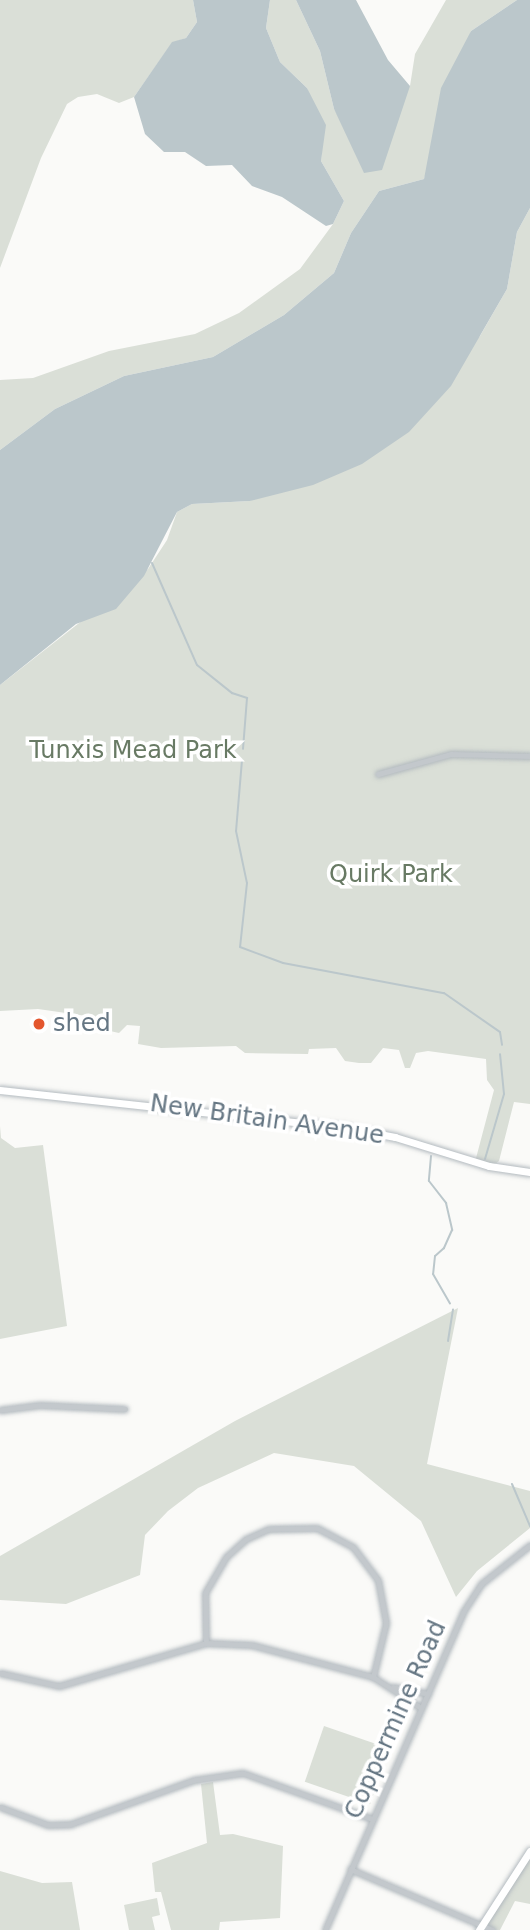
<!DOCTYPE html>
<html>
<head>
<meta charset="utf-8">
<style>
	body { margin:0 }
	#map { position:relative; width:530px; height:1930px; overflow:hidden; background:#fafaf8; font-family:"DejaVu Sans",sans-serif }
	div>[style] { position:absolute }
	[style*='--x'] { left:calc(var(--x)*1px); top:calc(var(--y)*1px); width:calc(var(--w)*1px); rotate:calc(var(--a)*1deg) }
	.green>* { inset:0; background:#dadfd7; transform-origin:0 0 }
	.water>* { inset:0; background:#bbc7cb }
	.stream>* { height:2px; margin:-1px; padding:0 1px; transform-origin:1px; border-radius:1px; background:#bbc7cb }
	.roads { filter:drop-shadow(0 0 2px #b3babf) drop-shadow(0 0 2px #b3babf) }
	.street>* { height:5px; margin:-2.5px; padding:0 2.5px; transform-origin:2.5px; border-radius:2.5px; background:#c3c8cc }
	.secondary>* { height:7px; margin:-3.5px; padding:0 3.5px; transform-origin:3.5px; border-radius:3.5px; background:#fff }
	.dots>* { width:19px; height:19px; translate:-50% -50%; box-sizing:border-box; border:4px solid #fff; border-radius:50% }
	span { translate:-50% -50%; white-space:nowrap; text-align:center; line-height:1.15; -webkit-text-stroke:7px #fff; paint-order:stroke }
	.park-label { font-size:24px; color:#687a64 }
	.poi-label { font-size:24px; color:#657683 }
	.left { translate:0 -50%; text-align:left }
	.street-label { font-size:24px; color:#657683 }
</style>
</head>
<body>
<div id="map">
	<div class="green">
		<i style="clip-path:polygon(0 0,193px 0,197px 22px,186px 38px,172px 43px,134px 97px,119px 103px,97px 94px,78px 97px,67px 104px,41px 158px,0 268px)"></i>
		<i style="clip-path:polygon(270px 0,296px 0,320px 51px,334px 109px,348px 133px,410px 86px,415px 54px,446px 0,517px 0,471px 31px,424px 179px,379px 191px,351px 233px,334px 273px,284px 315px,213px 357px,124px 376px,55px 409px,0 450px,0 380px,33px 378px,109px 351px,195px 334px,239px 313px,300px 269px,333px 224px,344px 201px,321px 161px,323px 134px,307px 88px,280px 62px,266px 28px)"></i>
		<i style="clip-path:polygon(530px 208px,530px 1104px,514px 1102px,499px 1161px,491px 1167px,475px 1162px,494px 1090px,487px 1080px,486px 1059px,428px 1051px,416px 1053px,410px 1068px,405px 1068px,399px 1050px,383px 1048px,371px 1063px,359px 1063px,345px 1061px,336px 1048px,309px 1049px,308px 1054px,245px 1053px,236px 1046px,161px 1048px,138px 1044px,140px 1026px,127px 1025px,119px 1033px,92px 1027px,87px 1016px,38px 1009px,0 1011px,0 685px,148px 569px,167px 540px,177px 512px,192px 504px,250px 501px,480px 336px,507px 289px,517px 232px)"></i>
		<i style="clip-path:polygon(0 1126px,1px 1138px,15px 1148px,43px 1145px,67px 1326px,0 1339px)"></i>
		<i style="clip-path:polygon(458px 1308px,427px 1464px,530px 1491px,530px 1528px,477px 1571px,456px 1597px,421px 1521px,354px 1466px,274px 1453px,198px 1488px,168px 1511px,145px 1535px,140px 1575px,66px 1604px,0 1600px,0 1556px,235px 1421px)"></i>
		<i style="left:324px;top:1726px;width:69px;height:59px;rotate:19deg"></i>
		<i style="clip-path:polygon(213px 1782px,220px 1835px,233px 1834px,283px 1846px,280px 1918px,220px 1922px,219px 1930px,171px 1930px,161px 1892px,155px 1892px,152px 1863px,207px 1843px,201px 1784px)"></i>
		<i style="clip-path:polygon(530px 1851px,530px 1904px,515px 1901px,500px 1930px,492px 1930px,482px 1924px)"></i>
		<i style="clip-path:polygon(0 1871px,42px 1883px,72px 1882px,80px 1930px,0 1930px)"></i>
		<i style="clip-path:polygon(157px 1898px,160px 1915px,152px 1917px,155px 1930px,129px 1930px,124px 1905px)"></i>
	</div>
	<div class="water">
		<i style="clip-path:polygon(193px 0,270px 0,266px 28px,280px 62px,307px 88px,326px 125px,321px 161px,344px 201px,333px 224px,326px 226px,282px 197px,252px 186px,232px 165px,206px 166px,185px 152px,164px 152px,145px 134px,134px 97px,172px 42px,186px 38px,197px 22px)"></i>
		<i style="clip-path:polygon(296px 0,356px 0,388px 60px,410px 86px,382px 170px,364px 173px,334px 109px,320px 51px)"></i>
		<i style="clip-path:polygon(517px 0,530px 0,530px 208px,517px 232px,507px 289px,451px 386px,409px 432px,362px 464px,313px 485px,250px 501px,192px 504px,177px 512px,144px 576px,116px 609px,76px 624px,0 685px,0 450px,55px 409px,124px 376px,213px 357px,284px 315px,334px 273px,351px 233px,379px 191px,424px 179px,441px 88px,471px 31px)"></i>
	</div>
	<div class="stream">
		<i style="--x:152;--y:563;--w:111;--a:66.2"></i>
		<i style="--x:197;--y:665;--w:45;--a:38.7"></i>
		<i style="--x:232;--y:693;--w:16;--a:18"></i>
		<i style="--x:247;--y:698;--w:51;--a:94.5"></i>
		<i style="--x:242;--y:760;--w:71;--a:94.8"></i>
		<i style="--x:236;--y:831;--w:53;--a:78.1"></i>
		<i style="--x:247;--y:883;--w:64;--a:96.2"></i>
		<i style="--x:240;--y:947;--w:46;--a:20.4"></i>
		<i style="--x:283;--y:963;--w:164;--a:10.6"></i>
		<i style="--x:444;--y:993;--w:68;--a:34.9"></i>
		<i style="--x:500;--y:1032;--w:13;--a:81"></i>
		<i style="--x:431;--y:1156;--w:25;--a:95"></i>
		<i style="--x:429;--y:1181;--w:28;--a:52"></i>
		<i style="--x:446;--y:1203;--w:28;--a:77"></i>
		<i style="--x:452;--y:1230;--w:20;--a:114"></i>
		<i style="--x:444;--y:1248;--w:12;--a:138"></i>
		<i style="--x:435;--y:1256;--w:18;--a:96"></i>
		<i style="--x:433;--y:1274;--w:34;--a:60"></i>
		<i style="--x:485;--y:1159;--w:68;--a:-73.7"></i>
		<i style="--x:504;--y:1094;--w:40;--a:-95.7"></i>
		<i style="--x:448;--y:1341;--w:32;--a:-81"></i>
		<i style="--x:512;--y:1484;--w:46;--a:66.8"></i>
	</div>
	<div class="roads">
		<div class="street">
			<i style="--x:378;--y:774;--w:76;--a:-15.3"></i>
			<i style="--x:451;--y:754;--w:79;--a:1.5"></i>
			<i style="--x:0;--y:1410;--w:40;--a:-7.1"></i>
			<i style="--x:40;--y:1405;--w:85;--a:2.7"></i>
			<i style="--x:206;--y:1643;--w:50;--a:-91.1"></i>
			<i style="--x:205;--y:1593;--w:42;--a:-59.7"></i>
			<i style="--x:226;--y:1557;--w:27;--a:-42"></i>
			<i style="--x:246;--y:1539;--w:24;--a:-24"></i>
			<i style="--x:268;--y:1529;--w:49;--a:-1.2"></i>
			<i style="--x:317;--y:1528;--w:41;--a:27.8"></i>
			<i style="--x:353;--y:1547;--w:41;--a:52.9"></i>
			<i style="--x:378;--y:1580;--w:44;--a:79.5"></i>
			<i style="--x:386;--y:1623;--w:56;--a:103.5"></i>
			<i style="--x:0;--y:1673;--w:60;--a:12.4"></i>
			<i style="--x:59;--y:1686;--w:153;--a:-16.3"></i>
			<i style="--x:206;--y:1643;--w:46;--a:2.5"></i>
			<i style="--x:252;--y:1645;--w:125;--a:14.8"></i>
			<i style="--x:373;--y:1677;--w:57;--a:32.9"></i>
			<i style="--x:393;--y:1687;--w:36;--a:11"></i>
			<i style="--x:0;--y:1807;--w:51;--a:20.6"></i>
			<i style="--x:48;--y:1825;--w:23;--a:-2"></i>
			<i style="--x:71;--y:1824;--w:131;--a:-19.7"></i>
			<i style="--x:194;--y:1780;--w:49;--a:-8.1"></i>
			<i style="--x:243;--y:1773;--w:137;--a:19.6"></i>
			<i style="--x:350;--y:1869;--w:155;--a:23.2"></i>
			<i style="--x:325;--y:1930;--w:347;--a:-66.5"></i>
			<i style="--x:463;--y:1612;--w:33;--a:-57"></i>
			<i style="--x:481;--y:1584;--w:63;--a:-38.5"></i>
		</div>
		<div class="secondary">
			<i style="--x:0;--y:1090;--w:344;--a:6.2"></i>
			<i style="--x:342;--y:1127;--w:54;--a:10.7"></i>
			<i style="--x:395;--y:1137;--w:98;--a:17.1"></i>
			<i style="--x:489;--y:1166;--w:41;--a:8.3"></i>
			<i style="--x:479;--y:1930;--w:94;--a:-57.2"></i>
		</div>
	</div>
	<div class="dots">
		<i style="left:39px;top:1024px;background:#e4572e"></i>
	</div>
	<div class="park-label">
		<span style="left:133px;top:751px">Tunxis Mead Park</span>
		<span style="left:391px;top:875px">Quirk Park</span>
	</div>
	<div class="poi-label">
		<span class="left" style="left:53px;top:1024px">shed</span>
	</div>
	<div class="street-label">
		<span style="left:267px;top:1120px;rotate:8deg">New Britain Avenue</span>
		<span style="left:396px;top:1720px;rotate:-66deg">Coppermine Road</span>
	</div>
</div>
</body>
</html>
